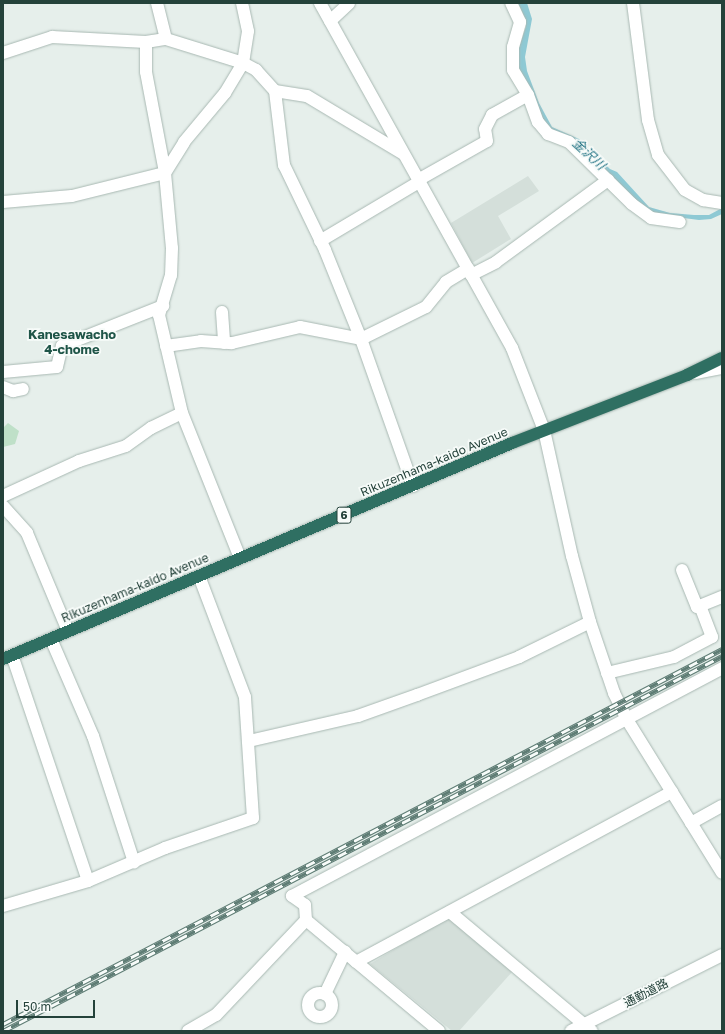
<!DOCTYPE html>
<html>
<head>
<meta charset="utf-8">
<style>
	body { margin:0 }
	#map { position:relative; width:725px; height:1034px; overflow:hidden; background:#e6efeb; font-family:"Golos Text","Noto Sans JP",sans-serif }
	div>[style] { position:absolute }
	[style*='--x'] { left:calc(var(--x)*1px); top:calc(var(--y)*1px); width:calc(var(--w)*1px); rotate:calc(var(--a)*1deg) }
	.built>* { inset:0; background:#d4dfda }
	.green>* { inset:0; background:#bfe0c8 }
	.water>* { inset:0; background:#8ec9d4 }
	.roads { filter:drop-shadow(0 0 1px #a8b8b2) drop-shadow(0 0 1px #a8b8b2) }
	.minor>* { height:12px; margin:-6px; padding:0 6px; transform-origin:6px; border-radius:6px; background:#fff }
	.minor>.ring { margin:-6px; padding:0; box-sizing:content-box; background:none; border:12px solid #fff; border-radius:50% }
	.highway>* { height:12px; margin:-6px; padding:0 6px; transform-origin:6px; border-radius:6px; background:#2f6f62 }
	.rail>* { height:4.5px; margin-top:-2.25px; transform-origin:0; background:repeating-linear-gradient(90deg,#f7fbf9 0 9px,#5f7d75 0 18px); box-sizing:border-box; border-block:1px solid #5f7d75 }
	span { translate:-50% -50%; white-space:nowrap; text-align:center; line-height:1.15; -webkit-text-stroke:3.5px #f7fbf9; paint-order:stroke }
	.shield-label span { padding:1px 3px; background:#f7fbf9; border:1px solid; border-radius:3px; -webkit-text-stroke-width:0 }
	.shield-label { font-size:11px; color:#24423a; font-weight:700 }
	.street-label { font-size:12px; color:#24423a }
	.water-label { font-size:13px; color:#1c6f80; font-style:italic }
	.neighbourhood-label { font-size:13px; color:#1f5548; font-weight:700 }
	.frame { position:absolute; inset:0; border:4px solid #24423a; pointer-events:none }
	.scale { position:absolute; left:16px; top:1000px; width:79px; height:18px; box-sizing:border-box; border:2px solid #24423a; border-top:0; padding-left:5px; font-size:12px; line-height:14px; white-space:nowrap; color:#24423a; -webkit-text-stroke:3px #f7fbf9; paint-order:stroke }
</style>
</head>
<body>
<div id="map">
	<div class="built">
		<i style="clip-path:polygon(528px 176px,539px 191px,498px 216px,511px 239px,472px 263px,451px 223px)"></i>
		<i style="clip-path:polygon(450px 916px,513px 971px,459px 1031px,452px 1031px,370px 964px)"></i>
	</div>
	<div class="green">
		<i style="clip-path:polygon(8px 423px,19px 431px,15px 444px,3px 447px,3px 428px)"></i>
	</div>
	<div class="water">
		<i style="clip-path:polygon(518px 3px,527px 3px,532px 19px,525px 57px,527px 71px,539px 103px,552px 127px,579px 139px,610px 169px,617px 172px,649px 207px,670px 213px,694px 215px,709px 215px,722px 208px,722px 214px,711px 219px,699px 220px,653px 214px,545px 128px,519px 71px,517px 54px,526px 26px,525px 18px)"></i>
	</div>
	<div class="roads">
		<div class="minor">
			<i style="--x:157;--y:3;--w:37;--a:76"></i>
			<i style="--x:320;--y:3;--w:395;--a:60.9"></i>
			<i style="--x:512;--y:348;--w:88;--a:68.7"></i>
			<i style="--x:544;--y:430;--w:129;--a:77.5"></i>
			<i style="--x:572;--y:556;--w:68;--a:74.7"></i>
			<i style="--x:590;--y:622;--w:75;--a:71.3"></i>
			<i style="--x:614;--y:693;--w:28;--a:64"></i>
			<i style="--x:626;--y:718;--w:182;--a:58.2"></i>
			<i style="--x:633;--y:3;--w:118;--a:82.7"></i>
			<i style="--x:648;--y:120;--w:36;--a:74"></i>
			<i style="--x:658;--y:155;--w:44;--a:52.4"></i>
			<i style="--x:685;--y:190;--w:21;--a:29"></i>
			<i style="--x:703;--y:200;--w:19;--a:9"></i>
			<i style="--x:330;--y:21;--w:26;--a:-43"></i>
			<i style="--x:146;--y:42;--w:30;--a:90"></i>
			<i style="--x:146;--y:72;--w:103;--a:79.3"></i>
			<i style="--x:165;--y:173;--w:75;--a:84.7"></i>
			<i style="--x:172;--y:248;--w:27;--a:92"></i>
			<i style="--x:171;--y:275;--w:42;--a:106.7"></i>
			<i style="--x:159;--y:315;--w:101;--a:76.8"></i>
			<i style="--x:182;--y:413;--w:156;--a:68.2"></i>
			<i style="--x:3;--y:53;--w:52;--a:-18.1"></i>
			<i style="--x:52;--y:37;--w:94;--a:3"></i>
			<i style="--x:146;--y:42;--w:20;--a:-9"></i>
			<i style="--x:166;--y:39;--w:81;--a:17.3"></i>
			<i style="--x:243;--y:63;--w:15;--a:28"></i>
			<i style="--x:256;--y:70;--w:28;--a:48"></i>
			<i style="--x:275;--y:91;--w:32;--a:9"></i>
			<i style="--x:307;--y:96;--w:111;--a:31"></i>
			<i style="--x:275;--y:91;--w:75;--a:83.1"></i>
			<i style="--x:284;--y:165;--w:94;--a:64.2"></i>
			<i style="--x:325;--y:250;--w:96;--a:68"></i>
			<i style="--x:361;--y:339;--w:156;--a:70.5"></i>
			<i style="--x:528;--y:95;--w:29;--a:70"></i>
			<i style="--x:538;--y:122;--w:16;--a:50"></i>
			<i style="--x:548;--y:134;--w:22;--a:21"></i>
			<i style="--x:569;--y:142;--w:88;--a:44.5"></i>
			<i style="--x:632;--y:204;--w:24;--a:36"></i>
			<i style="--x:651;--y:218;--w:29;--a:8"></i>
			<i style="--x:418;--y:180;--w:79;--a:-29.5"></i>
			<i style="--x:487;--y:141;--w:12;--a:-99"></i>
			<i style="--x:485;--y:129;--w:16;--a:-63"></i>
			<i style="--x:492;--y:115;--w:41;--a:-29.1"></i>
			<i style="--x:528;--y:95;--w:29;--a:-121"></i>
			<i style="--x:513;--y:70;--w:23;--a:-90"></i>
			<i style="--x:513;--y:47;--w:26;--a:-74"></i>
			<i style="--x:520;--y:22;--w:21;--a:-115"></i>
			<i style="--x:3;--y:202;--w:69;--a:-5"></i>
			<i style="--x:72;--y:196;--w:96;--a:-13.9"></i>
			<i style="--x:165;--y:173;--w:36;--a:-58"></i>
			<i style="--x:184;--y:142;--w:64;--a:-50.1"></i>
			<i style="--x:225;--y:93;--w:35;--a:-59"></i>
			<i style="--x:243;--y:63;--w:32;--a:-81"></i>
			<i style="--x:248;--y:31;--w:29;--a:-102"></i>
			<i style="--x:320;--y:241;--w:115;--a:-30.8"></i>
			<i style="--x:471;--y:275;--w:28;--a:-27"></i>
			<i style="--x:496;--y:262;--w:139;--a:-36.2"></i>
			<i style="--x:222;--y:312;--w:31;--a:86"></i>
			<i style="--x:166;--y:346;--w:35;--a:-8"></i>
			<i style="--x:201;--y:341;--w:31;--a:4"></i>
			<i style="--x:232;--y:343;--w:70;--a:-13.2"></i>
			<i style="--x:300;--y:327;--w:62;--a:11.1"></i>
			<i style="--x:361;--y:339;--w:72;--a:-26.2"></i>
			<i style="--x:426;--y:307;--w:32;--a:-51"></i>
			<i style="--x:446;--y:282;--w:26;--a:-31"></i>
			<i style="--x:3;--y:372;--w:54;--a:-5.3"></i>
			<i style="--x:57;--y:367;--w:22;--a:-77"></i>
			<i style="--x:62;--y:346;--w:109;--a:-21.6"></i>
			<i style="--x:696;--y:373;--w:26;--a:-11"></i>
			<i style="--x:3;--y:387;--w:11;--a:22"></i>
			<i style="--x:13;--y:391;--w:10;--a:-11"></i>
			<i style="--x:3;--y:496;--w:84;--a:-24.7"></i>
			<i style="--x:79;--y:461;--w:49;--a:-17.7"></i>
			<i style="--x:126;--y:446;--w:31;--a:-36"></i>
			<i style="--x:151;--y:428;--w:34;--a:-26"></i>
			<i style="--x:3;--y:506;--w:36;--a:48"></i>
			<i style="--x:27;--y:533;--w:106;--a:67.3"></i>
			<i style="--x:682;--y:570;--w:40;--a:68"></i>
			<i style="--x:697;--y:607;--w:27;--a:-22"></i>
			<i style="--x:51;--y:639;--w:106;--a:66.6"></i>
			<i style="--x:93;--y:736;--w:133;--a:72"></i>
			<i style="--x:12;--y:655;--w:238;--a:71.4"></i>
			<i style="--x:607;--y:673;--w:69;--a:-13.4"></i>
			<i style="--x:674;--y:657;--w:43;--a:-27.8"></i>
			<i style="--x:712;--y:637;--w:33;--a:-111"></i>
			<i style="--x:249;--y:741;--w:112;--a:-12.9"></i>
			<i style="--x:358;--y:716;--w:63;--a:-19.6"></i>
			<i style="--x:417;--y:695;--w:109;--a:-20.4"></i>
			<i style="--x:519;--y:657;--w:79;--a:-26.2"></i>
			<i style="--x:691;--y:823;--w:35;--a:-29"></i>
			<i style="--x:3;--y:906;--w:89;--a:-16.4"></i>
			<i style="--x:88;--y:881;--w:84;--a:-23.2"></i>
			<i style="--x:165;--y:848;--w:93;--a:-18.8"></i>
			<i style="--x:253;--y:818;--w:121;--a:-93.8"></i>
			<i style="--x:245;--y:697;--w:129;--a:-110.8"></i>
			<i style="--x:450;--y:912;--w:185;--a:40"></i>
			<i style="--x:306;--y:920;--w:15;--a:-94"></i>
			<i style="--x:305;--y:905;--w:16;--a:-145"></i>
			<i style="--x:292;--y:896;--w:487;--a:-27.9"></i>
			<i style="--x:356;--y:962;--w:359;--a:-28.3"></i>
			<i class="ring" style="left:308px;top:993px;width:12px;height:12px"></i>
			<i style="--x:325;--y:994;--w:47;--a:-64.5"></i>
			<i style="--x:188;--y:1031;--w:32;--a:-30"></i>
			<i style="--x:216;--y:1015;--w:131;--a:-46.5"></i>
			<i style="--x:306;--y:920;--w:173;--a:39.8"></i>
			<i style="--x:571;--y:1031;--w:169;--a:-26.7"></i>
		</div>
		<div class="highway">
			<i style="--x:3;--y:659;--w:553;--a:-22.99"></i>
			<i style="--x:512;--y:443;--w:188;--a:-21.2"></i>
			<i style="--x:687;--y:375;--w:39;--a:-26"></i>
		</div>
	</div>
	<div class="rail">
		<i style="--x:3;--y:1024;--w:811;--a:-27.54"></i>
		<i style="--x:3;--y:1031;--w:811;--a:-27.54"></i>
	</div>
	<div class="shield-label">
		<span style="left:344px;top:515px">6</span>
	</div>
	<div class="street-label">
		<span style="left:434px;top:462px;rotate:-23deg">Rikuzenhama-kaido Avenue</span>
		<span style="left:135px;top:588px;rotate:-23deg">Rikuzenhama-kaido Avenue</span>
		<span style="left:646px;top:993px;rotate:-27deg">通勤道路</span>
	</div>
	<div class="water-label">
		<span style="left:589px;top:154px;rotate:43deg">金沢川</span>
	</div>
	<div class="neighbourhood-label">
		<span style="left:72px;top:342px">Kanesawacho<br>4-chome</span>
	</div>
	<div class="frame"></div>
	<div class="scale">50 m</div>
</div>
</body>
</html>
